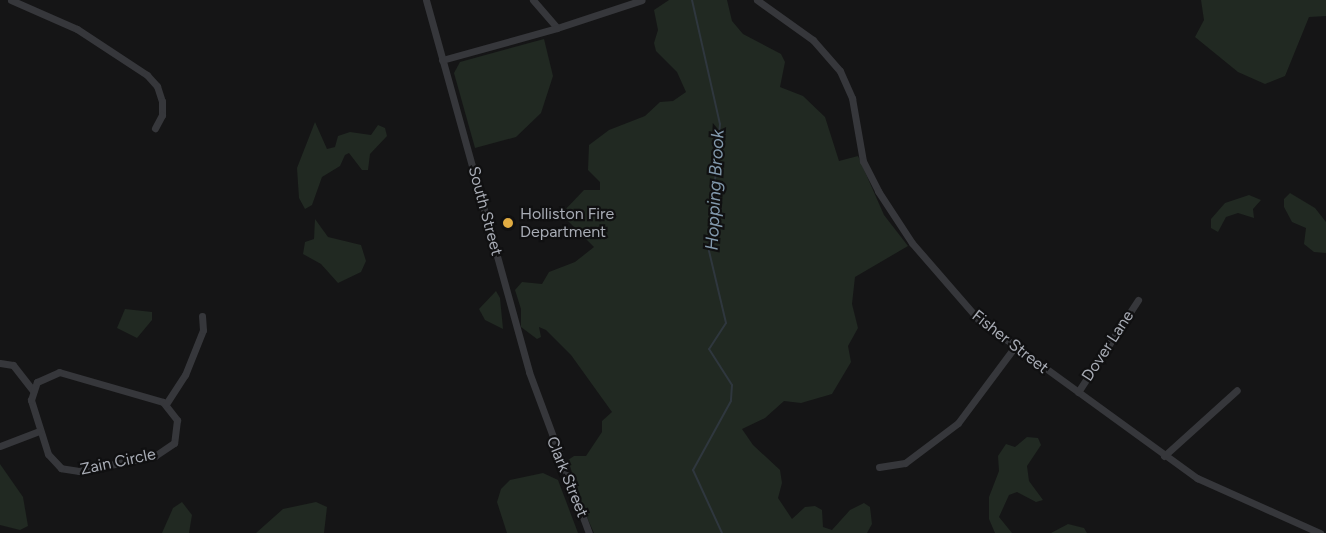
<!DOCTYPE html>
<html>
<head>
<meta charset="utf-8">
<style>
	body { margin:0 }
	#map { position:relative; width:1326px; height:533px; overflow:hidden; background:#151516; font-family:Figtree,sans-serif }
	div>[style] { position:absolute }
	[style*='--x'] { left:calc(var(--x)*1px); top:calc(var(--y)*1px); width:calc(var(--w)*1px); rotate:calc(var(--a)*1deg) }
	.green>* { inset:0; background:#212922 }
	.stream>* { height:2px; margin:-1px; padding:0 1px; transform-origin:1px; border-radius:1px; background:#2f373e }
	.street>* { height:7px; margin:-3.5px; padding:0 3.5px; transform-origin:3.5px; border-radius:3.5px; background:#36373b }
	.dots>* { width:16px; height:16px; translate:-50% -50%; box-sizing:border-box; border:3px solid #101011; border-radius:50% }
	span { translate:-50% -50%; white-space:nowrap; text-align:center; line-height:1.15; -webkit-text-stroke:4.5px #101011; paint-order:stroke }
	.street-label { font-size:16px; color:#a8acb5 }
	.poi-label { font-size:16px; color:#a8acb5 }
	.left { translate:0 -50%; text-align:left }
	.water-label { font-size:18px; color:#8299ad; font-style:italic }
</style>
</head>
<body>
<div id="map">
	<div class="green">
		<i style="clip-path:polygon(669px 0,727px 0,732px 21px,743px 34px,781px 54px,785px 62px,780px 87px,803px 96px,825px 117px,839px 161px,858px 156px,884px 215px,908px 246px,855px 277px,852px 304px,858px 328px,848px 346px,851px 362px,832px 394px,801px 403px,784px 401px,765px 418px,742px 429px,753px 445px,780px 470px,782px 483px,778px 498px,792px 519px,805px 507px,815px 506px,822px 510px,823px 527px,832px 530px,850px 510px,864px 503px,870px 507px,872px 524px,867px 533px,594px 533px,586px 515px,568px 460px,574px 456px,586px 456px,602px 432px,602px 421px,612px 412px,571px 355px,546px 330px,539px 327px,541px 337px,537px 339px,521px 327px,521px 309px,515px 290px,522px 282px,542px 284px,549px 272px,575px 262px,594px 247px,561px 214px,584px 190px,600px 190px,600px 182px,588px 170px,589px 145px,609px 130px,645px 116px,660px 102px,673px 101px,686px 92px,677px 72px,656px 51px,654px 43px,658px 30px,654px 10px)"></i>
		<i style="clip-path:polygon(1201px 0,1326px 0,1326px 16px,1309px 17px,1285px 76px,1265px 84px,1238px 72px,1195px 37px,1204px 20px)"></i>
		<i style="clip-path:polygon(544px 39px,553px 76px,541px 113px,516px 137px,475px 148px,454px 73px,460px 62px)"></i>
		<i style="clip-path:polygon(315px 122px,327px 149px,335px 147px,338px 136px,350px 132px,371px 135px,378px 125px,385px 128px,387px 136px,370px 154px,368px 170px,362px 170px,349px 153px,345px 155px,340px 166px,322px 177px,312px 205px,305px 209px,299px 198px,297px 168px)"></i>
		<i style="clip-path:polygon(1290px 193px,1315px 208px,1326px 222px,1326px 253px,1314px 252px,1304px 244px,1306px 228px,1292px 222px,1284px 207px,1284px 199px)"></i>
		<i style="clip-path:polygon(1249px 195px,1261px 200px,1253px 209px,1254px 218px,1238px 213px,1226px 217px,1218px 232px,1211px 228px,1211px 219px,1225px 203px)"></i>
		<i style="clip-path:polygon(315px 219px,328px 237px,361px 245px,366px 261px,361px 272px,338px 283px,321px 264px,303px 254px,305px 242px,314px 239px)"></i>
		<i style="clip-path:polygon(496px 291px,500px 298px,503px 329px,485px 320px,479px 309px)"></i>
		<i style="clip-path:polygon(125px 309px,152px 312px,152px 320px,137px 338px,117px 328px)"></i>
		<i style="clip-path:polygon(1027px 437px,1038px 438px,1041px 445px,1027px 466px,1029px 481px,1043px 500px,1036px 502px,1017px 492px,1009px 495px,999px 517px,1012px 533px,995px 533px,989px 519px,989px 497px,999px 471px,998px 456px,1006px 444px,1015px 447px)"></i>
		<i style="clip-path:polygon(0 464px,23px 497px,28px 526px,20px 530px,0 525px)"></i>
		<i style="clip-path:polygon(543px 473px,558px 480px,578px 533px,507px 533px,497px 502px,501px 489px,510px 480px)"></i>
		<i style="clip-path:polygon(182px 502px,192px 515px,189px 533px,162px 533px,173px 508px)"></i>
		<i style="clip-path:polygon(316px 502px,327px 507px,324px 533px,256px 533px,283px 509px)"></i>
		<i style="clip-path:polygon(1068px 524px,1084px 528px,1087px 533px,1051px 533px)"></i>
	</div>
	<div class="stream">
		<i style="--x:692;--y:0;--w:127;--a:77.3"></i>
		<i style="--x:720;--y:124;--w:127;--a:95"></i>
		<i style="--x:709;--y:251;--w:74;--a:76.7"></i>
		<i style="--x:726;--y:323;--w:31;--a:123"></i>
		<i style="--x:709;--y:349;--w:43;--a:57.4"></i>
		<i style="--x:732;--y:385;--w:16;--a:94"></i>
		<i style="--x:731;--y:401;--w:79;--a:118.8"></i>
		<i style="--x:693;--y:470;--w:69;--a:65.3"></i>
	</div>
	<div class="street">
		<i style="--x:11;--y:0;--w:72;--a:23.7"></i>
		<i style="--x:77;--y:29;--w:84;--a:33.3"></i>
		<i style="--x:147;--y:75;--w:15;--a:48"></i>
		<i style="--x:157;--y:86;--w:16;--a:72"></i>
		<i style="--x:162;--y:101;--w:14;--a:90"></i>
		<i style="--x:162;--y:115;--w:15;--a:118"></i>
		<i style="--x:426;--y:0;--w:386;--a:74.5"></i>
		<i style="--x:529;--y:372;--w:172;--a:69.6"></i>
		<i style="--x:533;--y:0;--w:37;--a:49"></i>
		<i style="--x:557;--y:28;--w:89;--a:-18.2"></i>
		<i style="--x:757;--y:0;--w:69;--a:35.5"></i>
		<i style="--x:813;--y:40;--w:41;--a:48.9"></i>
		<i style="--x:840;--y:71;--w:30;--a:66"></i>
		<i style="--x:852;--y:98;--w:64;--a:80.1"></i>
		<i style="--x:863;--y:161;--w:34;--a:63"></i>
		<i style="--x:878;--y:191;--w:62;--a:56.8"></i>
		<i style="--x:912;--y:243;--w:101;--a:49"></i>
		<i style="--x:978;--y:319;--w:271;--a:36"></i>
		<i style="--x:1197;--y:478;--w:135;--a:24.1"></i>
		<i style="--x:442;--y:60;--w:119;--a:-15.5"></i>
		<i style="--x:0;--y:363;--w:13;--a:9"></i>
		<i style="--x:13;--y:365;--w:33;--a:52"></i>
		<i style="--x:59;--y:372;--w:108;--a:16.1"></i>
		<i style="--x:163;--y:402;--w:23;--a:52"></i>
		<i style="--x:177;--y:420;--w:23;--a:97"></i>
		<i style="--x:174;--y:443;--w:23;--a:146"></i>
		<i style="--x:155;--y:456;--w:77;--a:168.8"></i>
		<i style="--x:79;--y:471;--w:18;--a:-171"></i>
		<i style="--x:61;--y:468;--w:19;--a:-133"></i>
		<i style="--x:48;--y:454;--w:57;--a:-107.5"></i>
		<i style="--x:31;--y:400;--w:19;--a:-72"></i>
		<i style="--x:37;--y:382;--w:24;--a:-24"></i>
		<i style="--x:1078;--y:392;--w:110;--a:-56.9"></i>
		<i style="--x:166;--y:404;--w:35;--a:-57"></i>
		<i style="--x:185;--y:375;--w:48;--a:-68.2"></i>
		<i style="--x:203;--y:330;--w:14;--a:-94"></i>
		<i style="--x:0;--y:446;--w:42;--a:-21"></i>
		<i style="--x:1164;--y:456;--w:98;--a:-42.1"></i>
		<i style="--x:879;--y:467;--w:26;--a:-9"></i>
		<i style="--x:905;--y:463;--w:66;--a:-37"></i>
		<i style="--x:958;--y:423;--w:94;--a:-53.3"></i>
	</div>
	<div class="dots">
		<i style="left:508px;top:223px;background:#e1ac42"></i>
	</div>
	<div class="street-label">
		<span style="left:485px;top:211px;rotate:75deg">South Street</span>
		<span style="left:1010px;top:342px;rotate:38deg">Fisher Street</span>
		<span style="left:1108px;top:346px;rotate:-57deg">Dover Lane</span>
		<span style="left:118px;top:462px;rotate:-12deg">Zain Circle</span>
		<span style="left:567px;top:477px;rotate:68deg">Clark Street</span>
	</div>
	<div class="poi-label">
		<span class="left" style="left:520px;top:223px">Holliston Fire<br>Department</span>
	</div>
	<div class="water-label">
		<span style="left:715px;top:190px;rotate:-87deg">Hopping Brook</span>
	</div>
</div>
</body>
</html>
